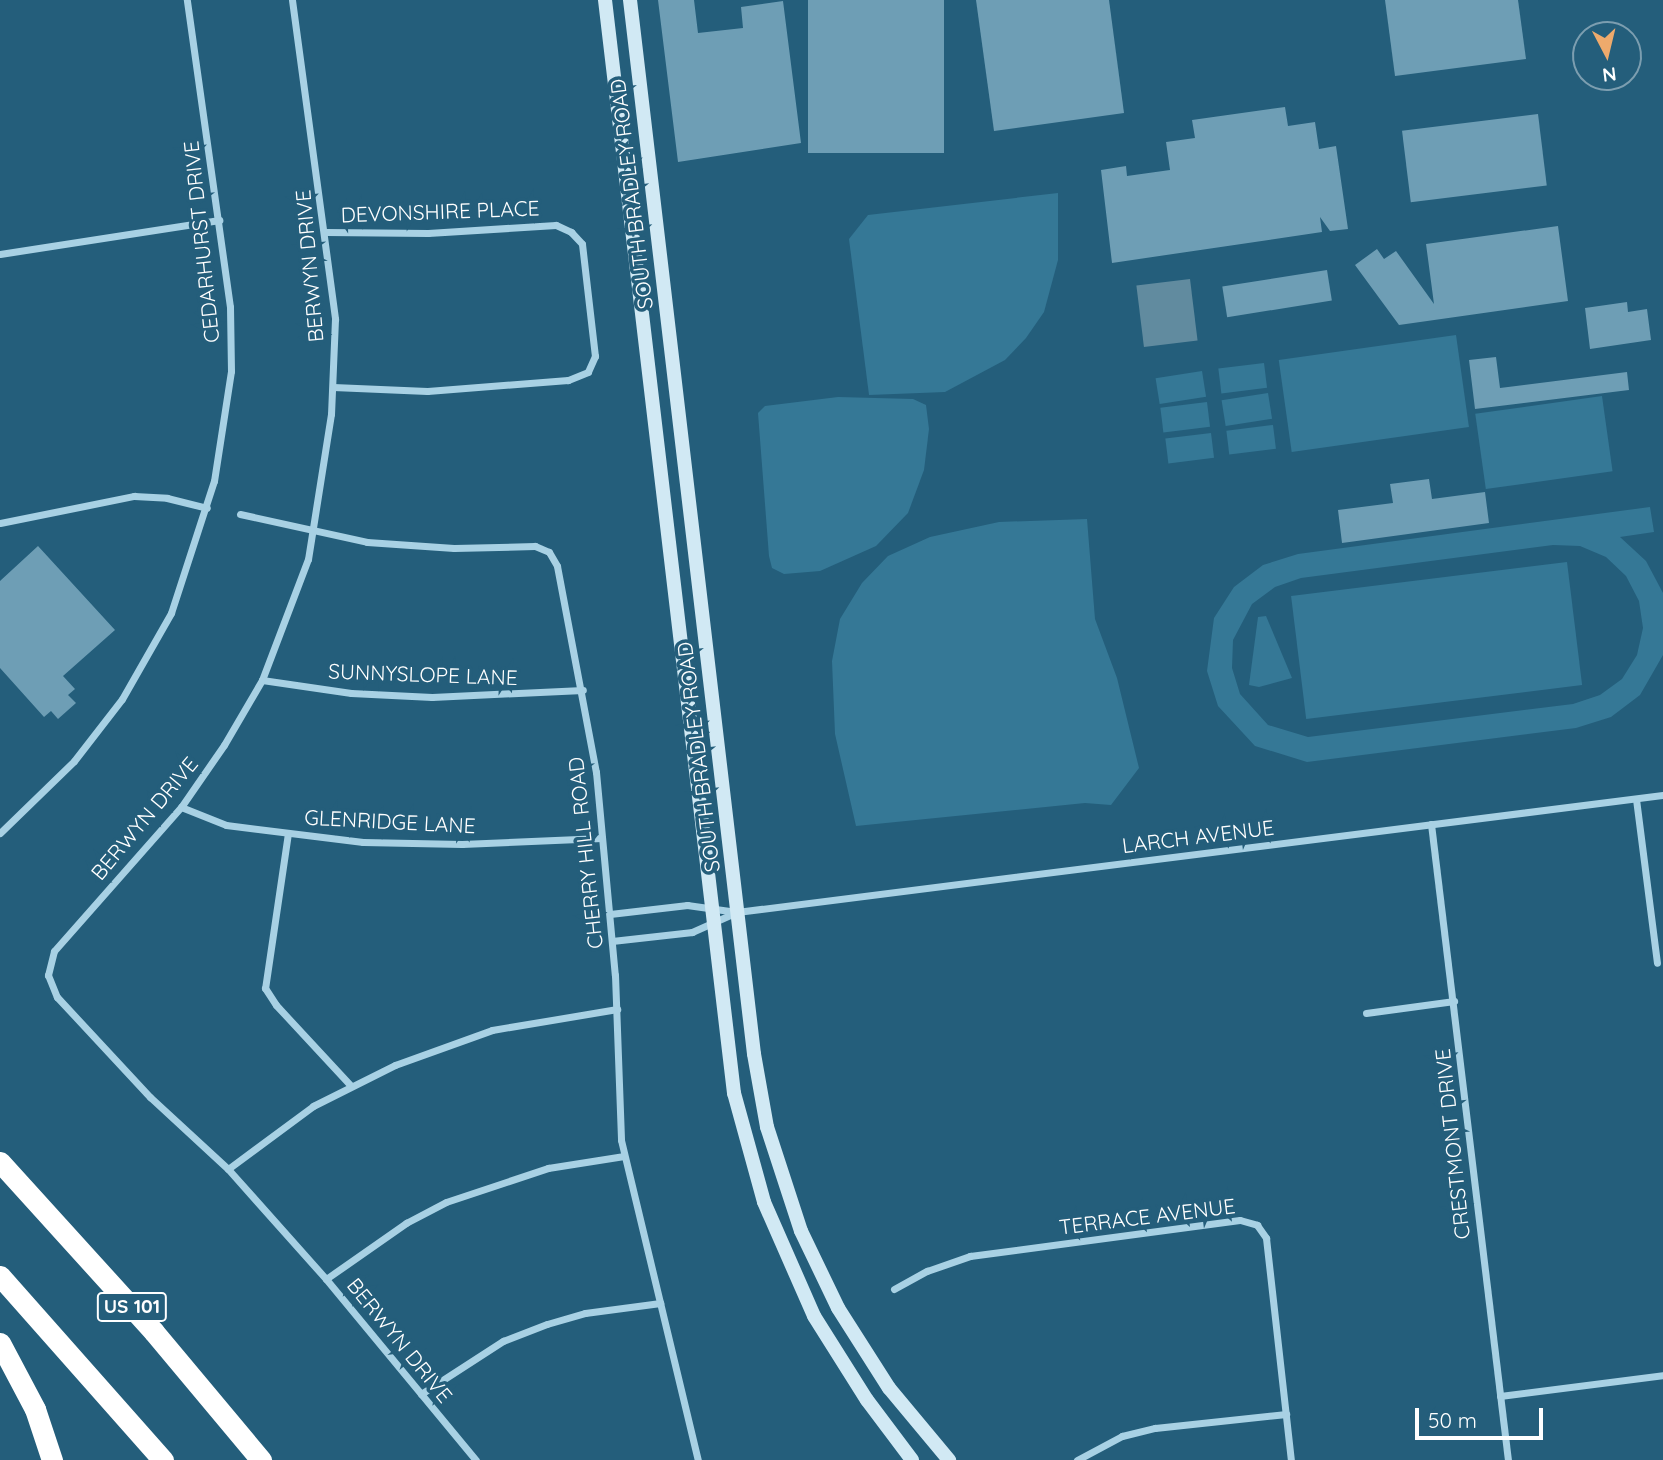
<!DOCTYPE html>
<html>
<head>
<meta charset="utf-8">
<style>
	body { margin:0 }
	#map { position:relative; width:1663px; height:1460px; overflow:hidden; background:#245e7b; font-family:Quicksand,sans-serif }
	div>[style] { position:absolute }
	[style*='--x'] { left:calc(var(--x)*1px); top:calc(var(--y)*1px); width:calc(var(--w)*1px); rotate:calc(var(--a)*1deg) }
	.green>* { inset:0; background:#357896; transform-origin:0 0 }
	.water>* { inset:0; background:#618b9f; transform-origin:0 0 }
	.building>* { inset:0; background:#6e9eb5; transform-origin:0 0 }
	.minor>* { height:7px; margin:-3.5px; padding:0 3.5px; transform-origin:3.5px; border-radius:3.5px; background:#a8d1e4 }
	.secondary>* { height:14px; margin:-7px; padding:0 7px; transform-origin:7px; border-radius:7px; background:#d1e9f4 }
	.motorway>* { height:21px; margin:-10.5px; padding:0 10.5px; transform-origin:10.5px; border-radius:10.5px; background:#fff }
	span { translate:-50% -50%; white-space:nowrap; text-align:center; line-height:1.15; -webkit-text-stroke:7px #245e7b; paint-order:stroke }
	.shield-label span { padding:2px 5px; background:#245e7b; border:2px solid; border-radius:5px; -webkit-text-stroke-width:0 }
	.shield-label { font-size:19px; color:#fff; font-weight:700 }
	.street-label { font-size:21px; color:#fff }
	.north { position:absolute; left:1572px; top:21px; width:70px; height:70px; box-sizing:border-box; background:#245e7b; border:2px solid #7c9eb0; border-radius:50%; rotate:173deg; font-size:19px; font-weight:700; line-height:28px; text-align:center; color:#fff }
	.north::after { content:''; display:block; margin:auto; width:24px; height:32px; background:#eeaa6c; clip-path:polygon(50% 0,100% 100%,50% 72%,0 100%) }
	.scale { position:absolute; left:1415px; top:1408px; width:128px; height:32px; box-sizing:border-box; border:4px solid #fff; border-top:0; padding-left:9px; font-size:21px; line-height:24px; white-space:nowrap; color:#fff; -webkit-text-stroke:5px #245e7b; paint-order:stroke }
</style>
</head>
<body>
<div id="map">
	<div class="green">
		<i style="clip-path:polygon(1058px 193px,1058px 260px,1044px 312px,1026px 338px,1005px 360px,945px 392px,869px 395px,849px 239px,868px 215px)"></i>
		<i style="left:1456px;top:335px;width:93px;height:179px;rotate:82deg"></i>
		<i style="left:1264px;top:363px;width:25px;height:46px;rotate:83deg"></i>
		<i style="left:1202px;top:371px;width:26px;height:47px;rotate:81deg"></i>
		<i style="left:1268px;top:393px;width:26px;height:47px;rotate:81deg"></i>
		<i style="left:1602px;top:396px;width:76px;height:128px;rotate:82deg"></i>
		<i style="clip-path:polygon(838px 397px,913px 399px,926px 405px,929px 429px,924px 470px,908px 513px,876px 546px,820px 571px,784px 574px,772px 568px,769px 556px,758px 413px,765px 406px)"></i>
		<i style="left:1207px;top:402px;width:25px;height:47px;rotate:83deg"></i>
		<i style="left:1273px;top:425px;width:24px;height:47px;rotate:83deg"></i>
		<i style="left:1211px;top:433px;width:25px;height:46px;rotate:83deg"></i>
		<i style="clip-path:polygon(evenodd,1650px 507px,1654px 532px,1620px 537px,1646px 561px,1663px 593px,1663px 655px,1640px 695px,1611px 717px,1576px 728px,1307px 762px,1255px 746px,1218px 706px,1207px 671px,1214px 618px,1234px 587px,1263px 565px,1298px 554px,1650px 507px,1553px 545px,1580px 546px,1606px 557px,1626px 576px,1639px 601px,1643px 628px,1637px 655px,1622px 679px,1600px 695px,1573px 704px,1308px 737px,1268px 725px,1240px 694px,1232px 668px,1233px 640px,1252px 604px,1275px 587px,1301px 578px,1553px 545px)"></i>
		<i style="clip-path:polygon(1087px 519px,1095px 619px,1117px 678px,1139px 768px,1111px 805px,1085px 803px,856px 826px,835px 734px,832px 661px,840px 619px,862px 583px,888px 556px,930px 537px,999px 522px)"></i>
		<i style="left:1567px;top:562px;width:124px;height:278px;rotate:83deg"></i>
		<i style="clip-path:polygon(1266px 616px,1292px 678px,1259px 687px,1249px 685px,1258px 617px)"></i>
	</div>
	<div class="water">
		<i style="left:1190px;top:279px;width:62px;height:54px;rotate:83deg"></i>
	</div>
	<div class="building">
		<i style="clip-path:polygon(658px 0,694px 0,698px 33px,743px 28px,741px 7px,783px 1px,801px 143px,678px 162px)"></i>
		<i style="left:808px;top:0;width:136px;height:153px"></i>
		<i style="clip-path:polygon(976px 0,1109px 0,1124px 113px,994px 131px)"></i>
		<i style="clip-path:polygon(1385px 0,1518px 0,1526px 59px,1395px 76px)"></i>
		<i style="clip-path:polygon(1285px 107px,1288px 126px,1315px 122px,1319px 149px,1336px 146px,1348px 229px,1330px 231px,1320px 217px,1322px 232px,1112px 263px,1101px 170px,1126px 166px,1127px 176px,1170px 170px,1166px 142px,1195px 138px,1192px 120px)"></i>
		<i style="left:1538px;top:114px;width:72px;height:137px;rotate:83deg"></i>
		<i style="clip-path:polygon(1558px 226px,1568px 301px,1399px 325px,1355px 265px,1377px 249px,1384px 259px,1396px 251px,1434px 304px,1426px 244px)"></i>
		<i style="left:1327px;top:270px;width:31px;height:106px;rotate:81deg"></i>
		<i style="clip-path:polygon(1627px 302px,1628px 312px,1647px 309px,1651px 340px,1590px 349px,1585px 308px)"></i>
		<i style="clip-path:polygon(1496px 357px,1500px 388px,1627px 372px,1629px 390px,1475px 409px,1469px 360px)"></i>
		<i style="clip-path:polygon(1429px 479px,1432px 499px,1485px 492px,1489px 523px,1342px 543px,1338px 510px,1393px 503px,1390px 484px)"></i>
		<i style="clip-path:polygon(38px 546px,115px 630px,63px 676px,75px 689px,68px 695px,76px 703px,58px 719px,51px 711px,44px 717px,0 668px,0 581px)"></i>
	</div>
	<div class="minor">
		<i style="--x:292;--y:0;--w:322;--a:82.3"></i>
		<i style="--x:335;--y:319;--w:95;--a:92.4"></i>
		<i style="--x:331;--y:414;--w:147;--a:99"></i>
		<i style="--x:308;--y:559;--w:129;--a:110.8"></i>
		<i style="--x:262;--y:680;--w:75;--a:120.3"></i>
		<i style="--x:224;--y:745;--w:75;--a:124.7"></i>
		<i style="--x:181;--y:807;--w:192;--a:131.4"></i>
		<i style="--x:54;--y:951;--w:25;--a:104"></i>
		<i style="--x:48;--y:975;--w:24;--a:68"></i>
		<i style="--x:57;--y:997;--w:137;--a:47.1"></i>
		<i style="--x:150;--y:1097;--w:106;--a:42.7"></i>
		<i style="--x:228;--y:1169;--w:147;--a:48.3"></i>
		<i style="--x:326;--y:1279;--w:235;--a:50.4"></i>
		<i style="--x:326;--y:232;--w:102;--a:0.6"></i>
		<i style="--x:428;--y:233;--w:128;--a:-3.6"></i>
		<i style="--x:556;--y:225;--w:17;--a:25"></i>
		<i style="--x:571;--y:232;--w:16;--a:47"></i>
		<i style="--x:582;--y:244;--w:113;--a:83.4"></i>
		<i style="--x:595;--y:356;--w:17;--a:114"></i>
		<i style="--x:588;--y:372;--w:22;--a:158"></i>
		<i style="--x:568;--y:380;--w:141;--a:175.5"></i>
		<i style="--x:427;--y:391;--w:94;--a:-177.6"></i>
		<i style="--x:0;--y:254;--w:222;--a:-8.8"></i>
		<i style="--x:240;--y:514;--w:130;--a:12.4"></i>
		<i style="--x:367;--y:542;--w:87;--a:3.9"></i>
		<i style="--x:454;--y:548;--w:81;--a:-1.4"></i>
		<i style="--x:535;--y:546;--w:15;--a:23"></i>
		<i style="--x:549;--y:552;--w:16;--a:60"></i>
		<i style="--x:557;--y:566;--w:210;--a:79.3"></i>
		<i style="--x:596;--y:772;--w:204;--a:84.7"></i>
		<i style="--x:615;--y:975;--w:165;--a:87.9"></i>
		<i style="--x:621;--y:1140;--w:329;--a:76.5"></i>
		<i style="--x:0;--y:523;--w:137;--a:-11.4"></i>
		<i style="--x:134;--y:496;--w:33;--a:3"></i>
		<i style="--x:167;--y:498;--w:41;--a:14"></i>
		<i style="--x:262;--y:680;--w:90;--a:8.3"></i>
		<i style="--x:351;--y:693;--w:81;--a:2.8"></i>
		<i style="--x:432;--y:697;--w:151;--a:-2.7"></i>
		<i style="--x:1636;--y:799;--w:165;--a:82.7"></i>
		<i style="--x:181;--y:807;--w:48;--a:21.8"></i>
		<i style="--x:226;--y:825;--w:138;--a:7.1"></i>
		<i style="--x:363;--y:842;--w:99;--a:1.2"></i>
		<i style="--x:462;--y:844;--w:140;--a:-2.5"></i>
		<i style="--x:1431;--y:824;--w:641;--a:83.1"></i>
		<i style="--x:0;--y:833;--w:103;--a:-44.2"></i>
		<i style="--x:74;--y:761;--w:78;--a:-52.3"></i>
		<i style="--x:122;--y:699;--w:99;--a:-60.3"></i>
		<i style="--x:171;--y:613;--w:139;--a:-72"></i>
		<i style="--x:214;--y:481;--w:111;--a:-81.2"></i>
		<i style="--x:231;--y:371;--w:64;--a:-90.9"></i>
		<i style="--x:230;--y:307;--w:310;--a:-98"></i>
		<i style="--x:288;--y:833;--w:157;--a:98.4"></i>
		<i style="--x:265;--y:988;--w:20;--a:57"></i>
		<i style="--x:276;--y:1005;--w:109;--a:47.2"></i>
		<i style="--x:610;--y:914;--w:78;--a:-6.7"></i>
		<i style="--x:687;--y:905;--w:50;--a:8"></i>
		<i style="--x:737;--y:912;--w:933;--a:-7.2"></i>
		<i style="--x:612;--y:941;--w:81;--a:-6.4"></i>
		<i style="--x:692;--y:932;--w:49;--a:-24"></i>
		<i style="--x:1366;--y:1013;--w:89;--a:-7.8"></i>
		<i style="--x:228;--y:1169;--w:106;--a:-36.5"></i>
		<i style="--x:313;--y:1106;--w:92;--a:-26.6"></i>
		<i style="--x:395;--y:1065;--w:103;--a:-19.8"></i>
		<i style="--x:492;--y:1030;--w:127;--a:-9.5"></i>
		<i style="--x:326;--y:1279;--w:98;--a:-35"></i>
		<i style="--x:406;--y:1223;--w:45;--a:-27.7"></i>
		<i style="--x:446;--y:1202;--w:108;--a:-18.4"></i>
		<i style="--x:548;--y:1168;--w:77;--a:-9"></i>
		<i style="--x:894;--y:1289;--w:38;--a:-29"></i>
		<i style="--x:927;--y:1271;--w:46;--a:-19.2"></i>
		<i style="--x:970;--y:1256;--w:272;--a:-7.6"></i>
		<i style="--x:1240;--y:1220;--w:18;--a:16"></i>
		<i style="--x:1257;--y:1225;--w:16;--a:55"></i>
		<i style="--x:1266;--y:1238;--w:223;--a:83.6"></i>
		<i style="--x:421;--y:1394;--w:98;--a:-32.9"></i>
		<i style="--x:503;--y:1341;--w:47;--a:-21.1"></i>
		<i style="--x:547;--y:1324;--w:40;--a:-16"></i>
		<i style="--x:585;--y:1313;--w:76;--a:-7.6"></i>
		<i style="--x:1500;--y:1396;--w:164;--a:-7.3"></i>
		<i style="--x:1077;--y:1460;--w:51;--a:-28.1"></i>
		<i style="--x:1122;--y:1436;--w:34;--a:-14"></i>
		<i style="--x:1155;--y:1428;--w:132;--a:-6.1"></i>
	</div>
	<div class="secondary">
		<i style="--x:605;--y:0;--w:1101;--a:83.27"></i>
		<i style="--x:734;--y:1093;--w:113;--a:74.6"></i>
		<i style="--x:764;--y:1202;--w:124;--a:66.3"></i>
		<i style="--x:814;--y:1316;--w:99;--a:57.8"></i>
		<i style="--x:867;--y:1400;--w:75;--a:53.1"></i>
		<i style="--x:630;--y:0;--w:1061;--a:83.29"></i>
		<i style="--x:754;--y:1054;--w:74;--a:79.9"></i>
		<i style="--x:767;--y:1127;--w:109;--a:71.9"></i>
		<i style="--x:801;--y:1231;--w:85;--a:64.3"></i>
		<i style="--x:838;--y:1308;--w:95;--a:57.5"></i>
		<i style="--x:889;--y:1388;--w:94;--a:50.2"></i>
	</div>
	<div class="motorway">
		<i style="--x:0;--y:1162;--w:229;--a:47.8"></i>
		<i style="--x:154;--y:1332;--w:167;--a:50.1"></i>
		<i style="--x:0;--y:1276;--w:246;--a:48.5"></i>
		<i style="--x:0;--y:1343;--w:75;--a:62.1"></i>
		<i style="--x:35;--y:1409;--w:54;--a:71.6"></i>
	</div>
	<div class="shield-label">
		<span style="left:132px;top:1307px">US 101</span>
	</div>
	<div class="street-label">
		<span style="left:631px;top:194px;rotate:-97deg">SOUTH BRADLEY ROAD</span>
		<span style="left:440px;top:211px;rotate:-2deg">DEVONSHIRE PLACE</span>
		<span style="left:201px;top:242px;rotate:-96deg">CEDARHURST DRIVE</span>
		<span style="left:309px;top:266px;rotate:-95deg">BERWYN DRIVE</span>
		<span style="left:423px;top:674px;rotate:2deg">SUNNYSLOPE LANE</span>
		<span style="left:698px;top:757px;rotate:-97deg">SOUTH BRADLEY ROAD</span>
		<span style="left:144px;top:818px;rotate:-50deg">BERWYN DRIVE</span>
		<span style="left:390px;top:821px;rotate:3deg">GLENRIDGE LANE</span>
		<span style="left:1198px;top:836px;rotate:-7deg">LARCH AVENUE</span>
		<span style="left:585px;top:853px;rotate:-96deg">CHERRY HILL ROAD</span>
		<span style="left:1452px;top:1144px;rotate:-96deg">CRESTMONT DRIVE</span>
		<span style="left:1147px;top:1216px;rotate:-7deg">TERRACE AVENUE</span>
		<span style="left:400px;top:1340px;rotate:51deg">BERWYN DRIVE</span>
	</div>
	<div class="north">N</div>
	<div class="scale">50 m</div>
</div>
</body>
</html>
